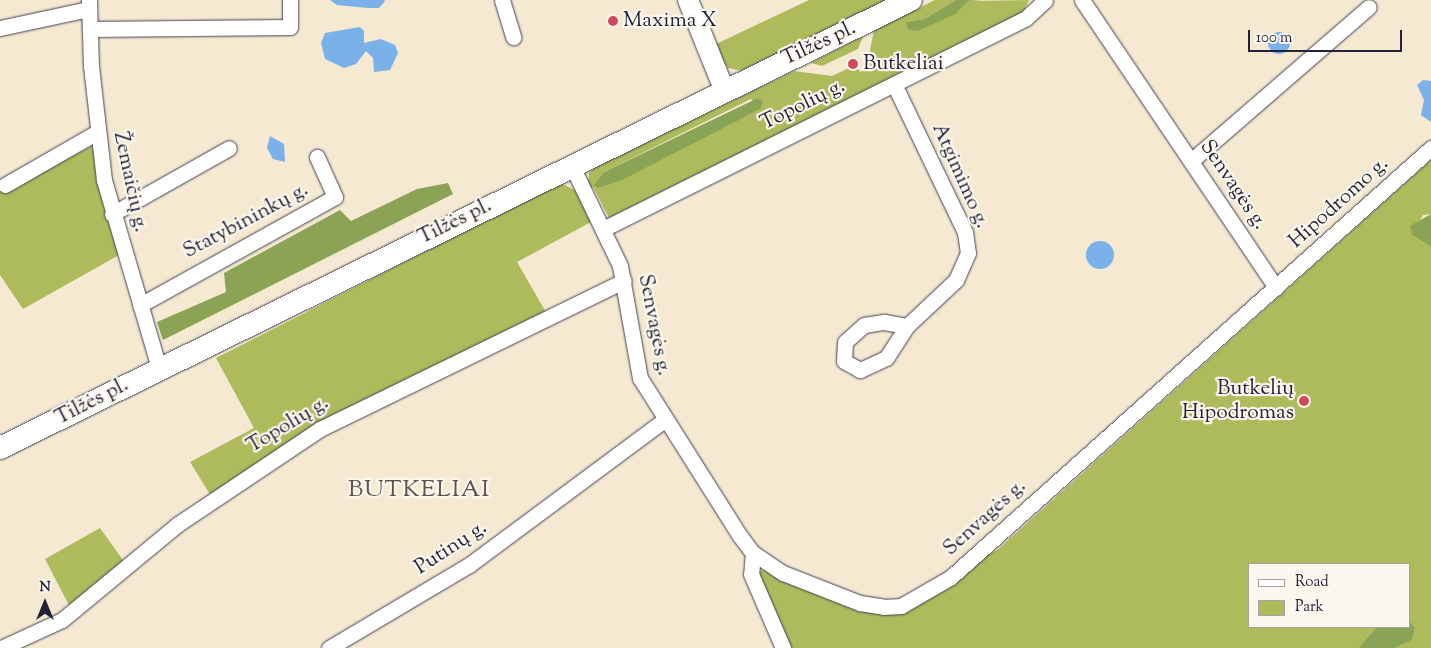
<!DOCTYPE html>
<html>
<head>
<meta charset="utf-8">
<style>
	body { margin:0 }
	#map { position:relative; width:1431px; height:648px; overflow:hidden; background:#f5e9d2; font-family:"Sorts Mill Goudy",serif }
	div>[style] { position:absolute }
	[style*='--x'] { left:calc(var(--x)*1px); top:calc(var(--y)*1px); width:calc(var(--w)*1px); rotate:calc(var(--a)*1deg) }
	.green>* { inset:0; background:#aebb5d }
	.forest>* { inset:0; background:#8aa354 }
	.water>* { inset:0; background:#7ab1e9 }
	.round { border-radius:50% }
	.roads { filter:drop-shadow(0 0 1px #424052) drop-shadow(0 0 1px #424052) }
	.minor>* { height:15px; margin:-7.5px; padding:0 7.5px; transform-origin:7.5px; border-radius:7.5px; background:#fff }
	.major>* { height:20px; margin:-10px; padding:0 10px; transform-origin:10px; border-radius:10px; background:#fff }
	.highway>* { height:22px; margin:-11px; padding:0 11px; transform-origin:11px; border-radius:11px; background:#fff }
	.dots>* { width:14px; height:14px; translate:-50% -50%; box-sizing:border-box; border:2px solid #fbf7ec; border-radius:50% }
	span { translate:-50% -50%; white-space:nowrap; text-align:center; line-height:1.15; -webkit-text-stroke:4.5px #fbf7ec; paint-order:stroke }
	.poi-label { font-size:21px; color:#22223b }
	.left { translate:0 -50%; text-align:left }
	.right { translate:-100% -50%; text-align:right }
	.street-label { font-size:21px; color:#22223b }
	.quarter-label { font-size:24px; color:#634f50; letter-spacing:1px }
	.legend { position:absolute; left:1248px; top:563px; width:162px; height:65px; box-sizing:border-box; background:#fbf7ec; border:1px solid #a4a2a5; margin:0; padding:6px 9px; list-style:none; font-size:15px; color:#22223b }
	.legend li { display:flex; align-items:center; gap:10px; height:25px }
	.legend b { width:25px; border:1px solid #a4a2a5 }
	.north { position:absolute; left:20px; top:578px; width:50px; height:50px; -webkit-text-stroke:4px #fbf7ec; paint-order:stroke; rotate:0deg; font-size:14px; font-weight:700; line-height:20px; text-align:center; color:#22223b }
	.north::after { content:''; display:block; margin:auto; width:18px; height:22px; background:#22223b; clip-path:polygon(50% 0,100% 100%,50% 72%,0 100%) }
	.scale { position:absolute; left:1248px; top:30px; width:154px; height:22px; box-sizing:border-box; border:2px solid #22223b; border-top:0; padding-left:6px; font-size:15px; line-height:18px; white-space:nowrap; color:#22223b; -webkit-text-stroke:4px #fbf7ec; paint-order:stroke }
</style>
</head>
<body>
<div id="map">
	<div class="green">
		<i style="clip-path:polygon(809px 0,889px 0,742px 71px,728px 68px,723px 61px,714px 45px)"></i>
		<i style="clip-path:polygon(evenodd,935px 0,956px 0,924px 19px,906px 22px,939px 20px,968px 1px,1029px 0,1023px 13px,609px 218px,593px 187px,588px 189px,589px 173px,595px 167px,794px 71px,832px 76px,855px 65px,860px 72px,871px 67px,868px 60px,874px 30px,935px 0,751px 99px,760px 109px,598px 188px,604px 172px,751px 99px)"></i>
		<i style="clip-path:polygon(863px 36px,858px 49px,822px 66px,811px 63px)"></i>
		<i style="clip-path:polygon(92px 146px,119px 255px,23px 309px,0 275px,0 183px,6px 190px)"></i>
		<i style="clip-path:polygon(1431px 160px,1431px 214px,1423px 215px,1412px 235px,1431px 247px,1431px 648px,1395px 648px,1412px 640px,1415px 628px,1410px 621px,1410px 564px,1250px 564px,1250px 627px,1377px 627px,1358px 648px,788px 648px,758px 572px,764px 570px,820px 595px,878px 611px,997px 550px)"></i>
		<i style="clip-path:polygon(560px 183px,577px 191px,591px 222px,517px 262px,547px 314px,211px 496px,190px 462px,254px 428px,216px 358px)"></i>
		<i style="clip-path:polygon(100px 528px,125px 563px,71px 609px,45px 559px)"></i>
	</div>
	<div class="forest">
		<i style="clip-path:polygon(956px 0,982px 0,968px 1px,955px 14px,918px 31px,908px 29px,906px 22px,924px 19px)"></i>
		<i style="clip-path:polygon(758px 98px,763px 102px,760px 109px,622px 180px,598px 188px,594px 185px,604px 172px)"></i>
		<i style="clip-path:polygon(448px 183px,453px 194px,163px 340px,157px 322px,226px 292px,224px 273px,340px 210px,351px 221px,417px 189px)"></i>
		<i style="clip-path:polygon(1431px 214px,1431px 247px,1412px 235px,1410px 226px)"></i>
		<i style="clip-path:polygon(1410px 621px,1415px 628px,1412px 640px,1395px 648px,1358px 648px,1377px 627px,1410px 627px)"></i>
	</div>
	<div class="water">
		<i style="clip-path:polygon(330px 0,384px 0,385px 1px,379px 8px,368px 8px,337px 5px)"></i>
		<i style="clip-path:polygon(360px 27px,364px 31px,364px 43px,381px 39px,395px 45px,398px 53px,390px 70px,374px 72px,373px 58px,366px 51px,356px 64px,344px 68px,325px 59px,321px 43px,325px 33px)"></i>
		<i class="round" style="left:1268px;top:32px;width:22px;height:22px"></i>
		<i style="clip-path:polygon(1423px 80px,1431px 81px,1431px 122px,1421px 115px,1424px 100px,1417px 85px)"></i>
		<i style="clip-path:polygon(270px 136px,284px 144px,285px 162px,273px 159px,267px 148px)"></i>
		<i class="round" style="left:1086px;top:241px;width:28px;height:28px"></i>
	</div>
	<div class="roads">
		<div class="minor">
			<i style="--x:89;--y:0;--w:66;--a:88.3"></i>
			<i style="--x:91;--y:66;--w:115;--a:83.5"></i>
			<i style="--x:104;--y:180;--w:196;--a:73.7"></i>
			<i style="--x:502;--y:0;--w:39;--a:73"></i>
			<i style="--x:1082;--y:0;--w:347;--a:56"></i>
			<i style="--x:0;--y:28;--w:91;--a:-12.1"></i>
			<i style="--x:90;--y:29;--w:200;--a:-0.6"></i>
			<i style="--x:290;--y:27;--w:27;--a:-90"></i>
			<i style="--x:894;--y:84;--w:164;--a:64.4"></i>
			<i style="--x:965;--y:232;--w:21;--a:82"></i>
			<i style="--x:968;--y:253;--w:30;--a:114"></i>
			<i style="--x:956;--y:280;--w:67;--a:136.8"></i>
			<i style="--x:907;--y:326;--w:38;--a:123"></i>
			<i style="--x:886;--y:358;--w:29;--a:155"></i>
			<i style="--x:860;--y:370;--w:18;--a:-151"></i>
			<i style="--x:844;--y:361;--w:19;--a:-87"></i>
			<i style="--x:845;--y:342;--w:25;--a:-42"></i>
			<i style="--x:864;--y:325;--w:20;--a:-9"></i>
			<i style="--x:884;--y:322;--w:23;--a:10"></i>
			<i style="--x:1191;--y:161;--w:235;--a:-40.9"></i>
			<i style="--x:571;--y:164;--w:113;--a:64.3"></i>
			<i style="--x:620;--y:266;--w:114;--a:79.9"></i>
			<i style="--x:640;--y:378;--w:187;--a:57.7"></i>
			<i style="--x:740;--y:536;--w:21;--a:53"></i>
			<i style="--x:753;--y:553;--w:36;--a:34"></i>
			<i style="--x:783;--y:573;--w:83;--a:21.3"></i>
			<i style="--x:860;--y:603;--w:24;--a:9"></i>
			<i style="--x:884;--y:607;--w:17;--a:-3"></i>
			<i style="--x:901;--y:606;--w:58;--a:-30.1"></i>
			<i style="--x:951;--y:577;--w:644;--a:-41.79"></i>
			<i style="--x:5;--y:185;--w:106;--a:-29.9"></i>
			<i style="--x:112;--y:214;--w:134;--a:-29.4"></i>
			<i style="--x:603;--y:229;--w:473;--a:-26.5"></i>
			<i style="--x:1026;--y:18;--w:26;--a:-43"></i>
			<i style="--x:140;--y:305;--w:223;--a:-29"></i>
			<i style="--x:335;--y:197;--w:44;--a:-114.2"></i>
			<i style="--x:753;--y:553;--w:21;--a:95"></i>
			<i style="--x:751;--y:574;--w:81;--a:66.6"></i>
			<i style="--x:1;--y:648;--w:67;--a:-24.7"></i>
			<i style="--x:62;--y:620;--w:151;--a:-39.6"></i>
			<i style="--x:178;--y:524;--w:171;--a:-33.8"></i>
			<i style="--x:320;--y:429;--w:338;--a:-26"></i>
			<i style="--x:329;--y:648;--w:163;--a:-30.7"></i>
			<i style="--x:469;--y:565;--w:242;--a:-36.6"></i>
		</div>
		<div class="major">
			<i style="--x:688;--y:0;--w:96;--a:68"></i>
		</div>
		<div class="highway">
			<i style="--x:0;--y:448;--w:1015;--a:-26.19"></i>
		</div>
	</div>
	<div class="dots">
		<i style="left:613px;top:21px;background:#d1495b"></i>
		<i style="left:853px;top:64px;background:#d1495b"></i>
		<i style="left:1304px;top:401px;background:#d1495b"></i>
	</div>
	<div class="poi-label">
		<span class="left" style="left:623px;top:21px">Maxima X</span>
		<span class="left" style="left:863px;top:64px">Butkeliai</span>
		<span class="right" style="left:1294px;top:401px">Butkelių<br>Hipodromas</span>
	</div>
	<div class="street-label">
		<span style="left:819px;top:44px;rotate:-25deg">Tilžės pl.</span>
		<span style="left:803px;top:105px;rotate:-26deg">Topolių g.</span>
		<span style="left:960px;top:176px;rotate:66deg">Atgimimo g.</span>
		<span style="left:130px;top:182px;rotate:78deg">Žemaičių g.</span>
		<span style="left:1233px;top:185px;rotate:56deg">Senvagės g.</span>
		<span style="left:1339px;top:203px;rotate:-42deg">Hipodromo g.</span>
		<span style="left:246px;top:221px;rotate:-28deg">Statybininkų g.</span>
		<span style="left:455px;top:222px;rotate:-26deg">Tilžės pl.</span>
		<span style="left:654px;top:325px;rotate:79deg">Senvagės g.</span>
		<span style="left:92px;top:402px;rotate:-27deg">Tilžės pl.</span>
		<span style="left:288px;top:425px;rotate:-31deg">Topolių g.</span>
		<span style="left:985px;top:518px;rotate:-42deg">Senvagės g.</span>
		<span style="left:451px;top:548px;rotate:-33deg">Putinų g.</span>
	</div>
	<div class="quarter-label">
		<span style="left:419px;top:491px">BUTKELIAI</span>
	</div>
	<ul class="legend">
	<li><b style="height:6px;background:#fff"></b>Road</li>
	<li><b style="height:14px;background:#aebb5d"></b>Park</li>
	</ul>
	<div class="north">N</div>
	<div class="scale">100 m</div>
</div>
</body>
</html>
